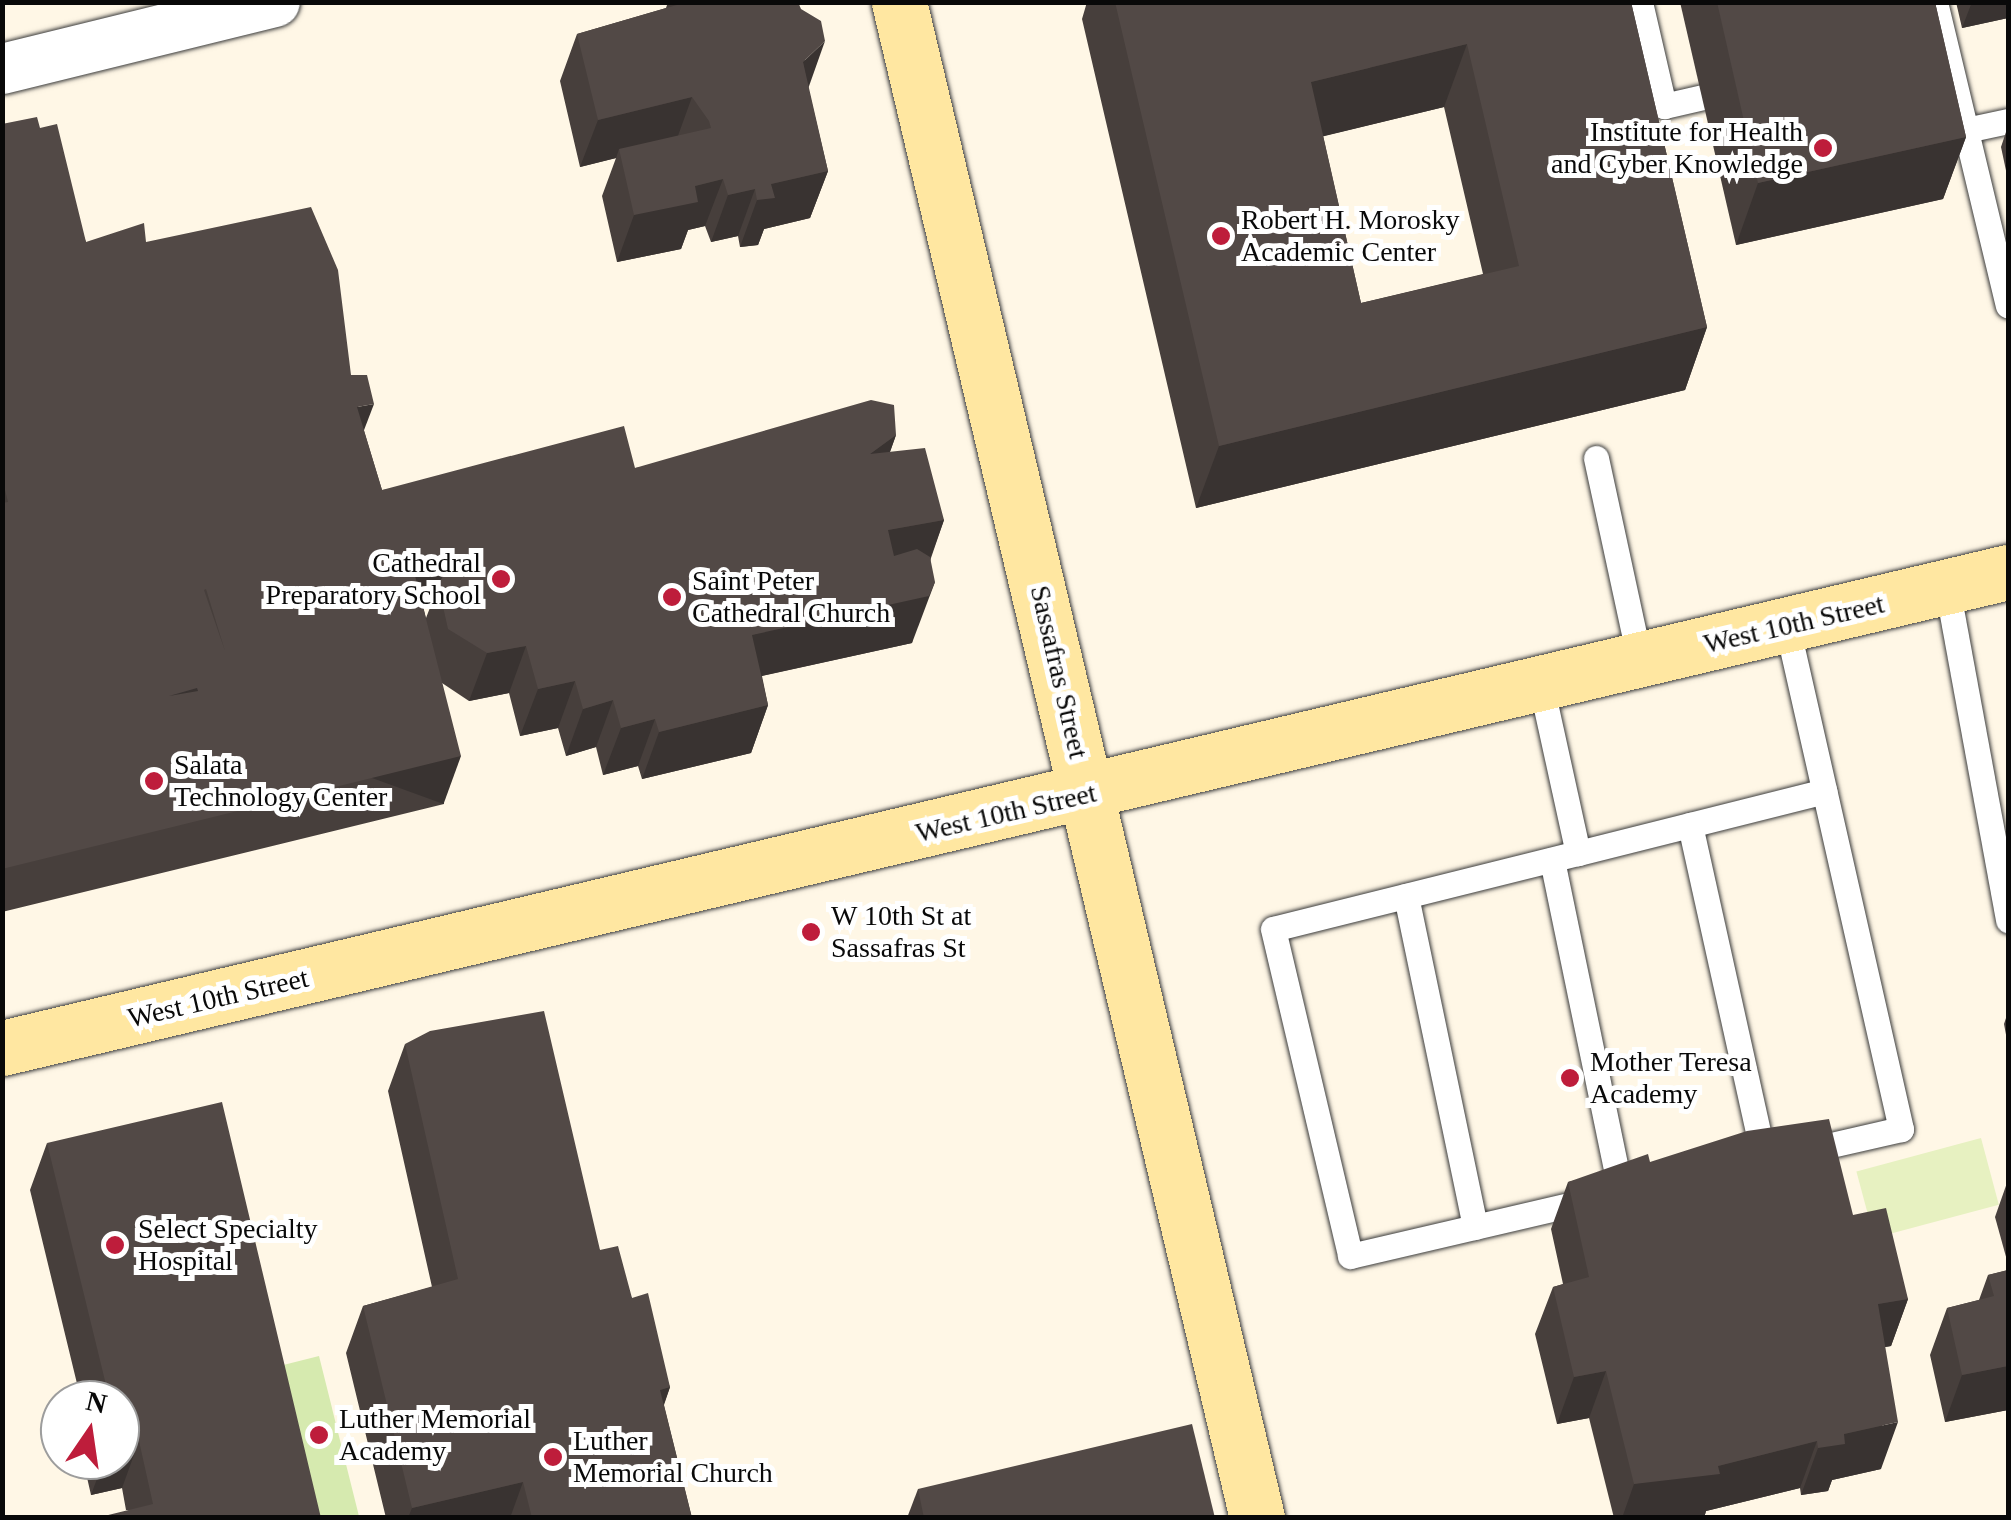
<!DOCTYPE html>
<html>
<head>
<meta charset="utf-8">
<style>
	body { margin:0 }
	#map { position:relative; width:2011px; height:1520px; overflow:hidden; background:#fff7e6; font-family:"Times New Roman",serif }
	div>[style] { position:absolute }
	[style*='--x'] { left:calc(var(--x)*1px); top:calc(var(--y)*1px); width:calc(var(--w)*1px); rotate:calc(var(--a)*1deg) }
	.green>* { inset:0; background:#d6eaaf; transform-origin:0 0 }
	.pitch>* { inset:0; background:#e7f1c1; transform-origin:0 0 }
	.roads { filter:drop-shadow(0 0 2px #3c3c3c) drop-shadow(0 0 2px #3c3c3c) }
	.lane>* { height:25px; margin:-12.5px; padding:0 12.5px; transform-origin:12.5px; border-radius:12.5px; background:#fff }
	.street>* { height:50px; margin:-25px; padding:0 25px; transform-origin:25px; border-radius:25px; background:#fff }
	.secondary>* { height:55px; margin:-27.5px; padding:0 27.5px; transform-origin:27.5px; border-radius:27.5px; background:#ffe7a1 }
	.wall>* { inset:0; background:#473f3c }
	.shaded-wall>* { inset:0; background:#393331; transform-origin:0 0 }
	.building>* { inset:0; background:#524946 }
	.dots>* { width:28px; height:28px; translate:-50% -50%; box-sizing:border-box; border:5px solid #fff; border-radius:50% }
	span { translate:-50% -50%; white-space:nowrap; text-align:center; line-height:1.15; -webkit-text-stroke:10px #fff; paint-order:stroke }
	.poi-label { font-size:28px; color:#090909 }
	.right { translate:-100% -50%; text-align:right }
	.left { translate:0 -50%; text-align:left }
	.street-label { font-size:28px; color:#090909 }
	.frame { position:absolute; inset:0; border:5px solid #090909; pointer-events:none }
	.north { position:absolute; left:40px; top:1380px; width:100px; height:100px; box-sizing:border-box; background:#fff; border:2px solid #9d9d9d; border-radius:50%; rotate:13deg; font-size:28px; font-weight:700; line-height:40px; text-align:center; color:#090909 }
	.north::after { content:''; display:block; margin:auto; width:35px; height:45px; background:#be1d3b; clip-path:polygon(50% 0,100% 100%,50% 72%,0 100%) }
</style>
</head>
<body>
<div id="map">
	<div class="green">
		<i style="left:319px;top:1356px;width:166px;height:46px;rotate:76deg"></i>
	</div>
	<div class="pitch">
		<i style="left:1981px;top:1138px;width:69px;height:129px;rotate:75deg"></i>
	</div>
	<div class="roads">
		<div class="lane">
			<i style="--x:1640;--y:2;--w:107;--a:77"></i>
			<i style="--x:1664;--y:106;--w:39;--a:-13"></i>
			<i style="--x:1935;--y:2;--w:312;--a:76.5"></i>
			<i style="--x:1966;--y:130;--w:43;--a:-12.1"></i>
			<i style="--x:1596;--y:458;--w:208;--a:77.8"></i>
			<i style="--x:1947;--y:587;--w:339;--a:79.6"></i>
			<i style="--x:1787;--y:626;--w:516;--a:77.23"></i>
			<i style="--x:1901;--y:1129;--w:98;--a:167.1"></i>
			<i style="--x:1541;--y:685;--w:172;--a:77.6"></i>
			<i style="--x:1578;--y:853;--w:314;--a:166"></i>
			<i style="--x:1273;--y:929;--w:336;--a:76.7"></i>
			<i style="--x:1350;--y:1256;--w:247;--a:-13.1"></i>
			<i style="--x:1690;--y:825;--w:343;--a:77.5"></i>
			<i style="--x:1578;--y:853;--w:254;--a:-14.1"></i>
			<i style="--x:1552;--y:860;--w:340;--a:78.3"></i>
			<i style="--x:1406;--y:896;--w:338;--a:78.2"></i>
		</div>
		<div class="street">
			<i style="--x:2;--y:69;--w:281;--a:-13.8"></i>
		</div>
		<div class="secondary">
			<i style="--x:899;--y:2;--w:1558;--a:76.71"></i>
			<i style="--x:2;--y:1048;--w:2062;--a:-13.35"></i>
		</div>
	</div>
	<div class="wall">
		<i style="clip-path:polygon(668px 2px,798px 2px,808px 87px,828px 171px,810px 218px,764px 229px,758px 245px,740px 247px,738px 236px,711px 242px,705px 226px,688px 230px,681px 249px,617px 262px,602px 196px,616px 158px,580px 167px,560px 81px,577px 34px,666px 8px)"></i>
		<i style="clip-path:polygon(evenodd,1087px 2px,1631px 2px,1707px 327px,1685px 390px,1196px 508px,1082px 19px,1087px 2px,1444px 107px,1483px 274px,1361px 303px,1323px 136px,1444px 107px)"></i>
		<i style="clip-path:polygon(1680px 2px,1935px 2px,1966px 137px,1943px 199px,1736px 245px)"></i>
		<i style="clip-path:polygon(1956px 2px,2008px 2px,2008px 18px,1962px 28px)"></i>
		<i style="clip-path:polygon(evenodd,2px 124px,40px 128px,86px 242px,146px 242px,351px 375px,364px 431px,382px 490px,635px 468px,896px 435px,890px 452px,944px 520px,931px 558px,912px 643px,762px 676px,768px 705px,751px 753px,642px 779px,638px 766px,603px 775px,596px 747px,566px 756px,558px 728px,520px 736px,509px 693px,469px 701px,442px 683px,444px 804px,2px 912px,2px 124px,431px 605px,426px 618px,423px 606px,431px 605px)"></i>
		<i style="clip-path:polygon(2008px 126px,2008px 180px,2001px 147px)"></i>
		<i style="clip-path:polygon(2008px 1012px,2008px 1045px,2004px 1024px)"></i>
		<i style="clip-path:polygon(405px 1044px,600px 1250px,632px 1298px,670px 1387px,664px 1405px,692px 1518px,386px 1518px,346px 1353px,363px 1306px,432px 1287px,388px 1091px)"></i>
		<i style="clip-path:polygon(47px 1143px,321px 1518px,126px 1510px,122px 1488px,91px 1495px,83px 1460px,120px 1460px,120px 1400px,81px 1400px,30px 1190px)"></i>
		<i style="clip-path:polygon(1650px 1162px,1853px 1215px,1908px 1299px,1891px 1346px,1885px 1347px,1881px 1469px,1832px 1480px,1828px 1491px,1801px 1495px,1800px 1488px,1706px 1511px,1704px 1518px,1614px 1518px,1589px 1418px,1557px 1424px,1535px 1334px,1553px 1287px,1563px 1284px,1551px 1229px,1568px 1182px)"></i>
		<i style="clip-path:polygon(2008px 1180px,2008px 1264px,1995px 1217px)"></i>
		<i style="clip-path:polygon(2008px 1270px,2008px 1410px,1945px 1422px,1930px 1355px,1947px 1308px,1979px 1300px,1988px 1275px)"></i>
		<i style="clip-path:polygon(918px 1489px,1215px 1518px,907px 1518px)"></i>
	</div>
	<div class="shaded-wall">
		<i style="clip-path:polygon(1972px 2px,2008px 2px,2008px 18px,1962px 28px)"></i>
		<i style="clip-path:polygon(825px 41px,808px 89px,803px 62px)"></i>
		<i style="clip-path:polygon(1467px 44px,1444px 107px,1288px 145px,1311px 82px)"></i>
		<i style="clip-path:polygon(692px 97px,675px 144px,619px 149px,616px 158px,580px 167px,598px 120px)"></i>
		<i style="clip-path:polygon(1966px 137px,1943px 199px,1736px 245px,1758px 183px)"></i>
		<i style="clip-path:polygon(828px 171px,810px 218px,764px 229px,758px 245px,740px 247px,757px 200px,771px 184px)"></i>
		<i style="clip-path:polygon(723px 179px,705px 226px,688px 230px,681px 249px,617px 262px,634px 215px,695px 186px)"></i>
		<i style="clip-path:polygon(755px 189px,738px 236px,711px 242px,728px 195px)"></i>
		<i style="clip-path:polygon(1707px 327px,1685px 390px,1196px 508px,1219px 446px)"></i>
		<i style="clip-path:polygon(374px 404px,356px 451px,357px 407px)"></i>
		<i style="clip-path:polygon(896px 435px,879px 482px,870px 454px)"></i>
		<i style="clip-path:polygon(944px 520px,927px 567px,871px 577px,888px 530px)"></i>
		<i style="clip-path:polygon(456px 557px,438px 584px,431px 605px,395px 611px,412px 564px)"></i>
		<i style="clip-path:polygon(935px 582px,912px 643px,734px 682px,752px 635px)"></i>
		<i style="clip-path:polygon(526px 646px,509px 693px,469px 701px,487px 653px)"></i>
		<i style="clip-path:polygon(575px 681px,558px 728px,520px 736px,538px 689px)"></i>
		<i style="clip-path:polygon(613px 700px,596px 747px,566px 756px,583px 709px)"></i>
		<i style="clip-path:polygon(768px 705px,751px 753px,642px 779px,659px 732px)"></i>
		<i style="clip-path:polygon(655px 719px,638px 766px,603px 775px,621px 728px)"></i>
		<i style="left:461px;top:756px;width:51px;height:473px;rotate:110deg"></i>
		<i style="clip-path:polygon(1908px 1299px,1891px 1346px,1861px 1351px,1878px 1304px)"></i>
		<i style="clip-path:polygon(2008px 1366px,2008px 1410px,1945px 1422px,1962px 1375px)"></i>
		<i style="clip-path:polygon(1606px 1371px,1589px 1418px,1557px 1424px,1574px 1377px)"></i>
		<i style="clip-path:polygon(670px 1387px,653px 1434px,660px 1390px)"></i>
		<i style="clip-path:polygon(1898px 1422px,1881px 1469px,1832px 1480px,1828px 1491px,1801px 1495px,1818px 1448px,1844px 1434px)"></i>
		<i style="clip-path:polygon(139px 1441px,122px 1488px,91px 1495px,104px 1460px,120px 1460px,120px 1445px)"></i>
		<i style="clip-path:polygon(1817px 1441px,1800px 1488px,1706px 1511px,1704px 1518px,1622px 1518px,1634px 1484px,1718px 1466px)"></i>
		<i style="clip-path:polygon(523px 1482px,510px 1518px,408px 1518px,412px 1508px)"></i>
	</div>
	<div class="building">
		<i style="clip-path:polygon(680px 2px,798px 2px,801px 9px,821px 21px,825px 41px,803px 62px,828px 171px,771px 184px,775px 198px,757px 200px,755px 189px,728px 195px,723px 179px,695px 186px,698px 202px,634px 215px,619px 149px,711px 128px,709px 121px,692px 97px,598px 120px,577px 34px,680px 4px)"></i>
		<i style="clip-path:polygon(evenodd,1115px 2px,1631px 2px,1707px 327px,1219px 446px,1115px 2px,1467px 44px,1519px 266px,1361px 303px,1311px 82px,1467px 44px)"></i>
		<i style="clip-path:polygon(1717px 2px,1935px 2px,1966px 137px,1758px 183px)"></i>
		<i style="clip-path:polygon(evenodd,37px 117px,40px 128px,57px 124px,86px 242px,144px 223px,146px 242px,311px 207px,338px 270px,351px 375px,367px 375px,374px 404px,357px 407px,382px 490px,624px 426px,635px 468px,871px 400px,894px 405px,896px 435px,870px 454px,925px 448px,944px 520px,888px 530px,894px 556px,917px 549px,930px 557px,935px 582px,929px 596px,752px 635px,768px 705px,659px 732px,655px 719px,621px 728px,613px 700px,583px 709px,575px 681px,538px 689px,526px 646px,487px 653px,448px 629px,438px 584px,456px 557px,412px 564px,461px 756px,2px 869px,2px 503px,8px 502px,2px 478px,2px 124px,37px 117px,206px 589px,225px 651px,204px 590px,206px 589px,37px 117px,197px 688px,198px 691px,169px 696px,197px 688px)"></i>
		<i style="clip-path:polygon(544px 1011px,600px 1250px,618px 1246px,632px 1298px,648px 1293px,670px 1387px,660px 1390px,692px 1518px,532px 1518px,523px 1482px,412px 1508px,363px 1306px,458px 1279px,405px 1044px,430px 1031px)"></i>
		<i style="clip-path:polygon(222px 1102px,321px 1518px,96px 1518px,153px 1504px,139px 1441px,120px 1445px,120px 1400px,97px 1400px,96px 1395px,108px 1393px,47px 1143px)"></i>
		<i style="clip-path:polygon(1829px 1119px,1853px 1215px,1886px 1208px,1908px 1299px,1878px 1304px,1898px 1422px,1844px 1434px,1845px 1444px,1818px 1448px,1817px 1441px,1718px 1466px,1720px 1474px,1634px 1484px,1606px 1371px,1574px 1377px,1553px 1287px,1589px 1277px,1568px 1182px,1648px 1154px,1650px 1162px,1747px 1131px)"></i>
		<i style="clip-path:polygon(2008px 1270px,2008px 1366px,1962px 1375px,1947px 1308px,1994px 1296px,1988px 1275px)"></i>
		<i style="clip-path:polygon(1192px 1424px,1215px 1518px,924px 1518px,918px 1489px)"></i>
	</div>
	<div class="dots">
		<i style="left:1823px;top:148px;background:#be1d3b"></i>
		<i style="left:1221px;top:236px;background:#be1d3b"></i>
		<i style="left:501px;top:579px;background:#be1d3b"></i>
		<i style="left:672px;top:597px;background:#be1d3b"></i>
		<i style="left:154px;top:781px;background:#be1d3b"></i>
		<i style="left:811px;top:932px;background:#be1d3b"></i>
		<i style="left:1570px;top:1078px;background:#be1d3b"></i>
		<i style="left:115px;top:1245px;background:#be1d3b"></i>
		<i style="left:319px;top:1435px;background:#be1d3b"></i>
		<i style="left:553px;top:1457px;background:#be1d3b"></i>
	</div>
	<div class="poi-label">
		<span class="right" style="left:1803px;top:148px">Institute for Health<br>and Cyber Knowledge</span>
		<span class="left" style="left:1241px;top:236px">Robert H. Morosky<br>Academic Center</span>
		<span class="right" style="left:481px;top:579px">Cathedral<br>Preparatory School</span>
		<span class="left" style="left:692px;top:597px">Saint Peter<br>Cathedral Church</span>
		<span class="left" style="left:174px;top:781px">Salata<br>Technology Center</span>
		<span class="left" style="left:831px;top:932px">W 10th St at<br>Sassafras St</span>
		<span class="left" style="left:1590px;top:1078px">Mother Teresa<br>Academy</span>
		<span class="left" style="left:138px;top:1245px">Select Specialty<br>Hospital</span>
		<span class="left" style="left:339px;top:1435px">Luther Memorial<br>Academy</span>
		<span class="left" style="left:573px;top:1457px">Luther<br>Memorial Church</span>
	</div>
	<div class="street-label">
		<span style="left:1794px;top:624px;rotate:-13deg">West 10th Street</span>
		<span style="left:1059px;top:672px;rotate:77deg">Sassafras Street</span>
		<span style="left:1006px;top:813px;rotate:-13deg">West 10th Street</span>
		<span style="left:218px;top:998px;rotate:-13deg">West 10th Street</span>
	</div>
	<div class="frame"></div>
	<div class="north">N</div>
</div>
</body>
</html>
